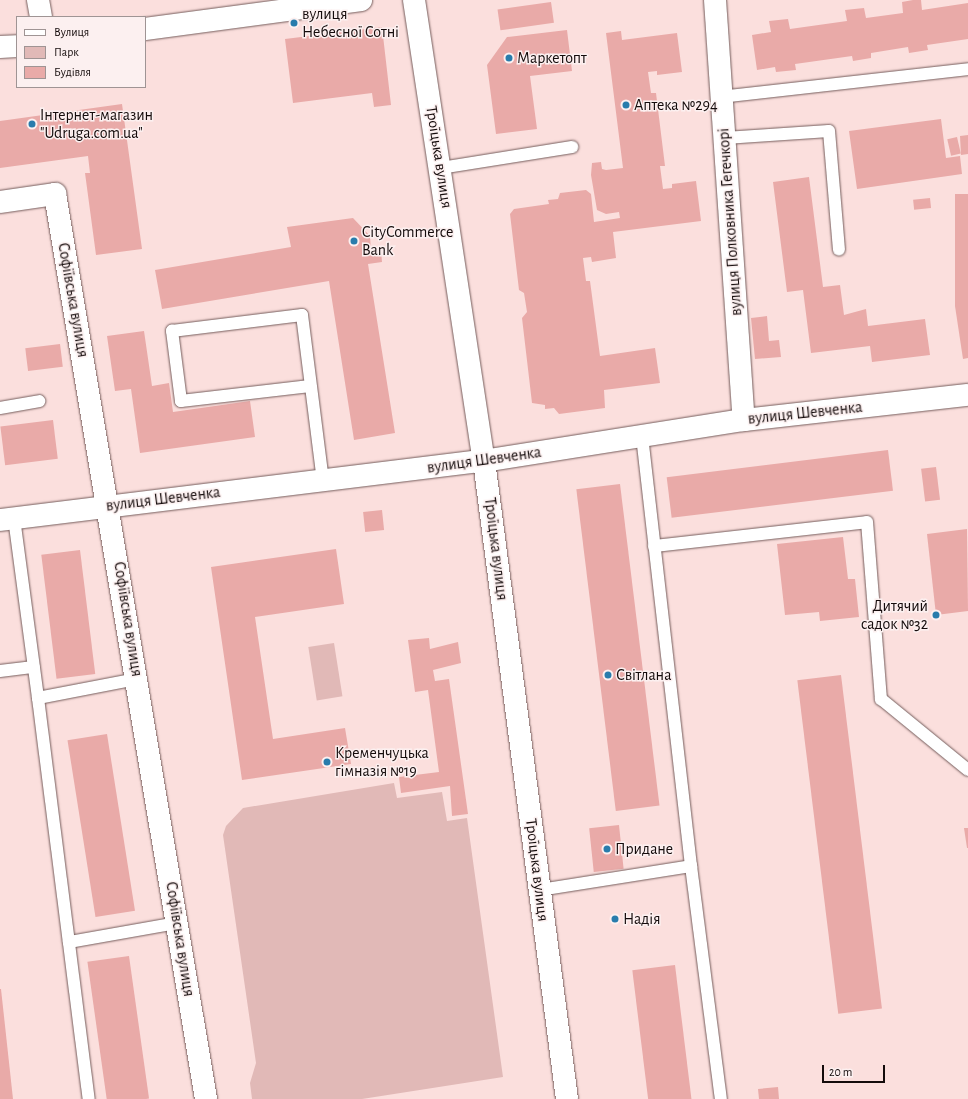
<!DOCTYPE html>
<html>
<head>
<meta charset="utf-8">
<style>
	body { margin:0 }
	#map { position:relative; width:968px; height:1099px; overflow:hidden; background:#fbdfdd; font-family:"Alegreya Sans",sans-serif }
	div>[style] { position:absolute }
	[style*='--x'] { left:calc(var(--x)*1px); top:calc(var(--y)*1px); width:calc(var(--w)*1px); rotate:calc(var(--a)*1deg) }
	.green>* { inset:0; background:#e1b9b7; transform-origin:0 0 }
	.building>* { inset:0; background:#e9aaa8; transform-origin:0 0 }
	.roads { filter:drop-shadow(0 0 1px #755d5c) drop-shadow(0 0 1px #755d5c) }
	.service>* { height:12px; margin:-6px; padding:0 6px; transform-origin:6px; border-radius:6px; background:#fff }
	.minor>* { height:22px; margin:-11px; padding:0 11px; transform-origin:11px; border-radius:11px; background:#fff }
	.tertiary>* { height:22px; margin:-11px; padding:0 11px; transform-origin:11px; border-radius:11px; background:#fff }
	.secondary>* { height:22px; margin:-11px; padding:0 11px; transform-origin:11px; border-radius:11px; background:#fff }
	.dots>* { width:11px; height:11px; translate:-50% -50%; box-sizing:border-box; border:2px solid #fcf0f0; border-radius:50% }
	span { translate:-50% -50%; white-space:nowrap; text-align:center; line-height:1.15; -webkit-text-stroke:3px #fcf0f0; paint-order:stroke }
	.poi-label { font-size:16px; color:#140b0b }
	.left { translate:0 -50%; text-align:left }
	.right { translate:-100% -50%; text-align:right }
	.street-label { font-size:16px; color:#140b0b }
	.legend { position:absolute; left:16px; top:16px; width:130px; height:72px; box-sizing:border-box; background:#fcf0f0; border:1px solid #9f9494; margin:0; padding:5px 7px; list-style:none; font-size:12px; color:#140b0b }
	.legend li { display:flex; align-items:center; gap:8px; height:20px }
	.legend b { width:20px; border:1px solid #9f9494 }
	.scale { position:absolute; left:822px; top:1065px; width:63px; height:18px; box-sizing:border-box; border:2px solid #140b0b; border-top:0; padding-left:5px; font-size:12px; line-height:14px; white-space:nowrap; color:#140b0b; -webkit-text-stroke:3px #fcf0f0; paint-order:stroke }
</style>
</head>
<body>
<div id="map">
	<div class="green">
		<i style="left:334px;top:643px;width:54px;height:26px;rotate:81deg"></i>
		<i style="clip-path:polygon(394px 783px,397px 798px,442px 792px,447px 821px,467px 818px,503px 1077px,362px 1099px,252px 1099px,250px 1083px,256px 1063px,223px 835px,226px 826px,243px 808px)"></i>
	</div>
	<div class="building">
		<i style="clip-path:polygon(913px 0,921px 0,922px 10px,968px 3px,968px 39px,927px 45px,928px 50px,909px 53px,908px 47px,871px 53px,871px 58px,853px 61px,852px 56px,795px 64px,796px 70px,776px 72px,775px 67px,757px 70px,752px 35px,771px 32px,769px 21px,788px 19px,790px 29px,847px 21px,845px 10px,864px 8px,866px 18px,903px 13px,902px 2px)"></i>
		<i style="left:551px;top:2px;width:21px;height:54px;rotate:82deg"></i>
		<i style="clip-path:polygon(382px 27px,391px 105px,374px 107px,372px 93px,293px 103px,285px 39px)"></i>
		<i style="clip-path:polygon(567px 30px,572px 71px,530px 76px,537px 129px,496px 134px,487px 65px,507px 37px)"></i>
		<i style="clip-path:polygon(621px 31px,622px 40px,677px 33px,682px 72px,657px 75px,657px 71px,648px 72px,651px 93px,656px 93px,665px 166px,660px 166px,663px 189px,672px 188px,672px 184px,696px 181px,701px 221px,613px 232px,616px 258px,592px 262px,591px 257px,583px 258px,586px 281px,590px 281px,600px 356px,655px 348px,660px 383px,604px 390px,605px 408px,559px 414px,554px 408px,545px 409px,545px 405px,532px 403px,522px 318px,527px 312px,524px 293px,519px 290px,510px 214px,514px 209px,549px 204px,548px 200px,558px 199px,560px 193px,586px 190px,591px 194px,594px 222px,620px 218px,619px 212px,606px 214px,597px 210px,591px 175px,592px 163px,601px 162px,602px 169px,606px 170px,623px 168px,606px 33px)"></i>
		<i style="clip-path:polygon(122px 104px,142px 249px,96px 255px,85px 173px,90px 173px,88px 156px,0 168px,0 121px)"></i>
		<i style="clip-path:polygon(941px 119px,946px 158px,960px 156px,962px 174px,857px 189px,849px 131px)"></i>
		<i style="clip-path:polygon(968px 135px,968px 154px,961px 155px,960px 136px)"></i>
		<i style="left:957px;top:137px;width:17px;height:10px;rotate:77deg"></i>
		<i style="clip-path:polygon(809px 177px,823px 287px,840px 285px,844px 315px,866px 309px,868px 326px,925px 319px,930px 355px,872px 362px,870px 346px,811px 353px,803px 290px,787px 292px,773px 182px)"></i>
		<i style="clip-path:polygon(955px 194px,968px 194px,968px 358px,963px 359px,955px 306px)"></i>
		<i style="left:930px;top:198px;width:10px;height:17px;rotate:84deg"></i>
		<i style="clip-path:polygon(353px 218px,370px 236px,371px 251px,381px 250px,382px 262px,368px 264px,395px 433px,354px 440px,329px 281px,162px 309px,155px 270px,291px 247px,287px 227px)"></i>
		<i style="clip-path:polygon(767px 316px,769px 341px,779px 340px,781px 357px,755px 359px,751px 318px)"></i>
		<i style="clip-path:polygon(144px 331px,152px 386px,169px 383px,173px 412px,250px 401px,255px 437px,140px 453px,131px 389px,115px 391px,107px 336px)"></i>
		<i style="left:60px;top:344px;width:23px;height:35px;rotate:83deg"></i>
		<i style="left:53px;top:420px;width:39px;height:53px;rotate:83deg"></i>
		<i style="left:888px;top:450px;width:41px;height:223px;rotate:83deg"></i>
		<i style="left:936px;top:467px;width:33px;height:15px;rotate:83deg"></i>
		<i style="left:620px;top:484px;width:324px;height:44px;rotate:83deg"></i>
		<i style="left:382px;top:510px;width:20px;height:19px;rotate:84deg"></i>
		<i style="clip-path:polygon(967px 529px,968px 611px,936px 615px,927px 534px)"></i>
		<i style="clip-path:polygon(843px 537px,848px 579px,855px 579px,859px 617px,820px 621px,819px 612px,785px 615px,777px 544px)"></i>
		<i style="clip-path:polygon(336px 549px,344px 604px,255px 617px,273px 739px,345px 728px,351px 764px,242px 780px,211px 567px)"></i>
		<i style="left:80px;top:550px;width:125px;height:39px;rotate:83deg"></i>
		<i style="clip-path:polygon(429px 638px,430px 649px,458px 642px,461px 663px,433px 670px,435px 681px,449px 679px,468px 814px,452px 816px,450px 786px,401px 793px,399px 777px,439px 772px,428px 690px,415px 692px,408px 640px)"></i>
		<i style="left:841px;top:675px;width:336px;height:44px;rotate:83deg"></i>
		<i style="left:107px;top:734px;width:179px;height:40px;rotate:81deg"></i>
		<i style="left:619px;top:825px;width:44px;height:30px;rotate:84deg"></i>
		<i style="clip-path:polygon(964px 828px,968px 828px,968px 848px,967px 848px)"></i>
		<i style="left:129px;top:956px;width:144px;height:42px;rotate:82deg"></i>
		<i style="left:675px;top:965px;width:135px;height:43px;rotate:83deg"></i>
		<i style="clip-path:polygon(0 989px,1px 989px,13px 1099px,0 1099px)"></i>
		<i style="clip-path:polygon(778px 1087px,779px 1099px,759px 1099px,758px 1089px)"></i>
	</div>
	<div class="roads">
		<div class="service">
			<i style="--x:720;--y:97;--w:250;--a:-6.4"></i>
			<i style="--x:725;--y:138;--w:104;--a:-3.9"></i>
			<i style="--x:829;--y:131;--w:119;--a:85.2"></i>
			<i style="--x:441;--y:168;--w:133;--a:-9.1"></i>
			<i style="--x:310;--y:386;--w:130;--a:173.4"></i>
			<i style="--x:181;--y:401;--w:71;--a:-97.3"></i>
			<i style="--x:172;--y:331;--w:131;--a:-7"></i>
			<i style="--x:302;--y:315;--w:167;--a:82.8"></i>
			<i style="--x:0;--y:408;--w:40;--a:-10"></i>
			<i style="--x:642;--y:436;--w:433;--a:83.5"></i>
			<i style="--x:14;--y:518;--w:182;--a:82.4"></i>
			<i style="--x:38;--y:698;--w:101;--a:-10.9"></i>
			<i style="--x:654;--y:546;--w:214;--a:-6.4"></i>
			<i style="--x:867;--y:522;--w:178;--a:85.5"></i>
			<i style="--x:881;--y:699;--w:112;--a:39.2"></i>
			<i style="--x:0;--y:671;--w:34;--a:-7"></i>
			<i style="--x:38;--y:698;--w:404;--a:82.8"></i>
			<i style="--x:540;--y:890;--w:153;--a:-9"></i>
			<i style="--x:691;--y:866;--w:235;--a:82.7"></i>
			<i style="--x:69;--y:942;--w:110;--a:-10"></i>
		</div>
		<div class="minor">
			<i style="--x:38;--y:0;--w:17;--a:80"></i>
			<i style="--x:715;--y:0;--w:421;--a:86.1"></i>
			<i style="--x:0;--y:202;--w:56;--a:-8.3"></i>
			<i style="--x:55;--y:194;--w:918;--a:80.53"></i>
			<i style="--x:484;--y:461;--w:263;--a:-9"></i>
			<i style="--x:744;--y:420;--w:225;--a:-6.4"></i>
		</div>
		<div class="tertiary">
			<i style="--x:145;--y:29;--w:218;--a:-7.6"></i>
			<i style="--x:0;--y:47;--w:17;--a:-3"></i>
			<i style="--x:0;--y:520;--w:488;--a:-7"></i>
		</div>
		<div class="secondary">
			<i style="--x:414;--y:0;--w:466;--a:81.4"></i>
			<i style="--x:484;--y:461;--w:643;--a:82.59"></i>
		</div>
	</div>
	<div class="dots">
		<i style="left:294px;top:23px;background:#287cac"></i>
		<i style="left:509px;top:58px;background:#287cac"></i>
		<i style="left:626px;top:105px;background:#287cac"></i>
		<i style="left:32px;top:124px;background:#287cac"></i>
		<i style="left:354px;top:241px;background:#287cac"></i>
		<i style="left:936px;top:615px;background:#287cac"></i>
		<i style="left:608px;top:675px;background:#287cac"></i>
		<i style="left:327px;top:762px;background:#287cac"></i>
		<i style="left:607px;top:849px;background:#287cac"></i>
		<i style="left:615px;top:919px;background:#287cac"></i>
	</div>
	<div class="poi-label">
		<span class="left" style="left:302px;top:23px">вулиця<br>Небесної Сотні</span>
		<span class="left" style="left:517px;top:58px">Маркетопт</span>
		<span class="left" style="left:634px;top:105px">Аптека №294</span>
		<span class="left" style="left:40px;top:124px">Iнтернет-магазин<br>"Udruga.com.ua"</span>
		<span class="left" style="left:362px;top:241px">CityCommerce<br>Bank</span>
		<span class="right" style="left:928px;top:615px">Дитячий<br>садок №32</span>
		<span class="left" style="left:616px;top:675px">Світлана</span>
		<span class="left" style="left:335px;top:762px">Кременчуцька<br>гімназія №19</span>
		<span class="left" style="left:615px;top:849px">Придане</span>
		<span class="left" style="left:623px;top:919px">Надія</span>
	</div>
	<div class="street-label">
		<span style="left:439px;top:157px;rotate:81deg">Троїцька вулиця</span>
		<span style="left:730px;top:222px;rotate:-94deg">вулиця Полковника Гегечкорі</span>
		<span style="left:73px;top:300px;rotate:80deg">Софіївська вулиця</span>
		<span style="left:805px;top:413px;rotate:-6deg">вулиця Шевченка</span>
		<span style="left:484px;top:460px;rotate:-8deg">вулиця Шевченка</span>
		<span style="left:163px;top:499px;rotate:-7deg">вулиця Шевченка</span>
		<span style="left:496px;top:549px;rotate:83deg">Троїцька вулиця</span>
		<span style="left:128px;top:619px;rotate:81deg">Софіївська вулиця</span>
		<span style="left:537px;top:870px;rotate:83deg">Троїцька вулиця</span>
		<span style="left:180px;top:939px;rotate:81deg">Софіївська вулиця</span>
	</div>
	<ul class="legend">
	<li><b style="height:5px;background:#fff"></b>Вулиця</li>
	<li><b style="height:11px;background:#e1b9b7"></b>Парк</li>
	<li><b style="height:11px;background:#e9aaa8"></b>Будівля</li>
	</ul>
	<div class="scale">20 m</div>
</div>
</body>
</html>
